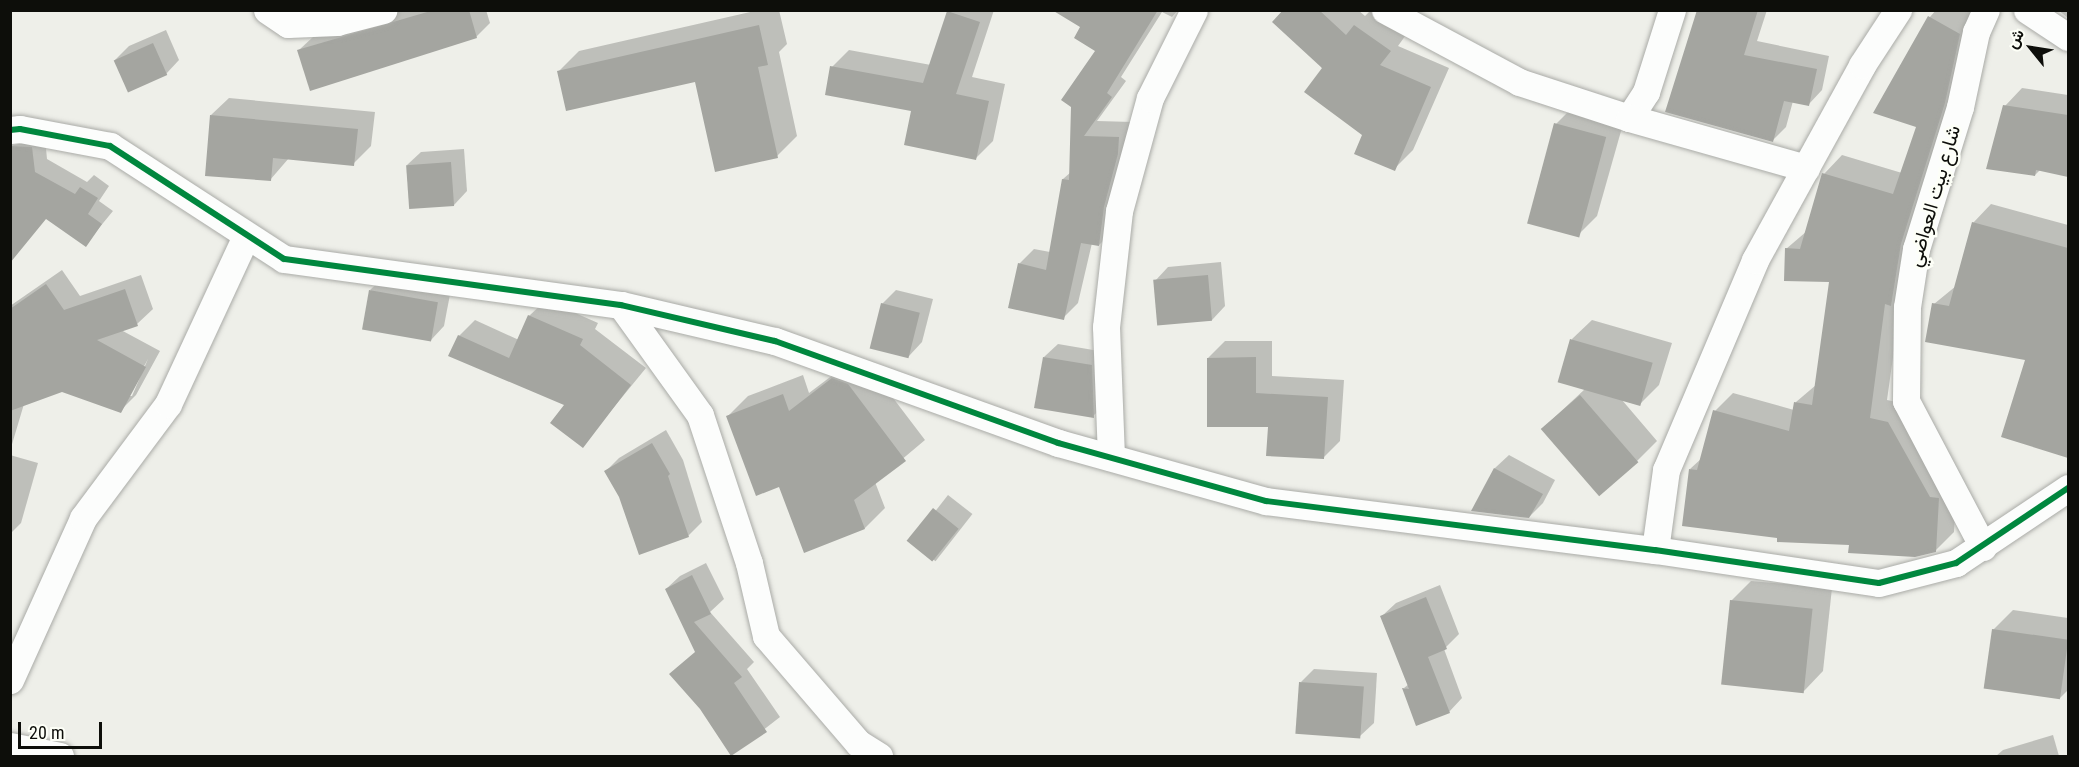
<!DOCTYPE html>
<html>
<head>
<meta charset="utf-8">
<style>
	body { margin:0 }
	#map { position:relative; width:2079px; height:767px; overflow:hidden; background:#eeefe9; font-family:"Roboto Condensed",Vazirmatn,sans-serif }
	div>[style] { position:absolute }
	[style*='--x'] { left:calc(var(--x)*1px); top:calc(var(--y)*1px); width:calc(var(--w)*1px); rotate:calc(var(--a)*1deg) }
	.shadow>* { inset:0; background:#0003; transform-origin:0 0 }
	.building>* { inset:0; background:#a4a5a0; transform-origin:0 0 }
	.roads { filter:drop-shadow(0 0 2px #aaaba7) drop-shadow(0 0 2px #aaaba7) }
	.minor>* { height:27px; margin:-13.5px; padding:0 13.5px; transform-origin:13.5px; border-radius:13.5px; background:#fcfdfc }
	.cycleway>* { height:6px; margin:-3px; padding:0 3px; transform-origin:3px; border-radius:3px; background:#00873e }
	span { translate:-50% -50%; white-space:nowrap; text-align:center; line-height:1.15; -webkit-text-stroke:5px #fdfff7; paint-order:stroke }
	.street-label { font-size:20px; color:#0d0e0a }
	.frame { position:absolute; inset:0; border:12px solid #0d0e0a; pointer-events:none }
	.north { position:absolute; left:2001px; top:18px; width:60px; height:60px; -webkit-text-stroke:4px #fdfff7; paint-order:stroke; rotate:300deg; font-size:16px; font-weight:700; line-height:24px; text-align:center; color:#0d0e0a }
	.north::after { content:''; display:block; margin:auto; width:21px; height:27px; background:#0d0e0a; clip-path:polygon(50% 0,100% 100%,50% 72%,0 100%) }
	.scale { position:absolute; left:18px; top:722px; width:84px; height:27px; box-sizing:border-box; border:3px solid #0d0e0a; border-top:0; padding-left:8px; font-size:18px; line-height:21px; white-space:nowrap; color:#0d0e0a; -webkit-text-stroke:4px #fdfff7; paint-order:stroke }
</style>
</head>
<body>
<div id="map">
	<div class="shadow">
		<i style="clip-path:polygon(403px 10px,486px 10px,490px 23px,476px 37px,299px 50px,313px 37px)"></i>
		<i style="clip-path:polygon(759px 10px,779px 10px,787px 44px,779px 52px,797px 136px,777px 156px,696px 80px,559px 71px,579px 51px)"></i>
		<i style="clip-path:polygon(994px 10px,972px 77px,1005px 84px,993px 141px,976px 158px,913px 109px,832px 67px,849px 50px,931px 65px,950px 10px)"></i>
		<i style="clip-path:polygon(1055px 10px,1178px 10px,1172px 17px,1162px 12px,1121px 77px,1126px 81px,1097px 121px,1133px 122px,1114px 230px,1099px 245px,1092px 243px,1078px 303px,1063px 318px,1019px 264px,1034px 249px,1050px 252px,1063px 179px,1071px 172px,1097px 51px,1083px 27px)"></i>
		<i style="clip-path:polygon(1285px 10px,1358px 10px,1365px 16px,1371px 10px,1379px 10px,1408px 32px,1398px 46px,1449px 68px,1413px 150px,1394px 169px,1364px 134px)"></i>
		<i style="clip-path:polygon(1699px 10px,1767px 10px,1757px 41px,1829px 56px,1822px 90px,1809px 104px,1793px 101px,1786px 127px,1772px 141px)"></i>
		<i style="clip-path:polygon(1936px 10px,1968px 10px,1977px 15px,1902px 293px,1887px 400px,1906px 404px,1957px 480px,1954px 532px,1935px 551px,1779px 537px,1690px 469px,1702px 458px,1715px 411px,1733px 393px,1794px 410px,1796px 402px,1816px 385px,1831px 280px,1786px 249px,1807px 231px,1824px 174px,1842px 155px,1902px 173px,1918px 126px,1930px 17px)"></i>
		<i style="clip-path:polygon(2058px 10px,2068px 10px,2068px 18px)"></i>
		<i style="clip-path:polygon(166px 30px,179px 60px,166px 74px,115px 60px,129px 46px)"></i>
		<i style="clip-path:polygon(2022px 88px,2068px 95px,2068px 176px,2040px 170px,2035px 175px,2005px 106px)"></i>
		<i style="clip-path:polygon(229px 98px,375px 112px,371px 146px,353px 164px,289px 158px,270px 180px,211px 115px)"></i>
		<i style="clip-path:polygon(1576px 104px,1625px 117px,1597px 216px,1577px 236px,1556px 124px)"></i>
		<i style="clip-path:polygon(45px 138px,47px 159px,87px 182px,94px 175px,109px 186px,99px 201px,113px 211px,85px 245px,32px 208px,10px 202px,10px 146px)"></i>
		<i style="clip-path:polygon(464px 149px,467px 191px,454px 205px,407px 165px,421px 152px)"></i>
		<i style="clip-path:polygon(1991px 204px,2068px 225px,2068px 457px,2003px 436px,2027px 359px,1934px 304px,1956px 286px,1973px 223px)"></i>
		<i style="clip-path:polygon(1221px 262px,1225px 306px,1212px 320px,1155px 281px,1168px 267px)"></i>
		<i style="clip-path:polygon(evenodd,62px 270px,80px 296px,141px 275px,153px 309px,137px 324px,121px 330px,160px 351px,136px 395px,120px 411px,62px 391px,24px 404px,10px 451px,10px 306px,62px 270px,148px 359px,132px 396px,128px 396px,148px 359px)"></i>
		<i style="clip-path:polygon(384px 277px,451px 289px,444px 326px,431px 340px,370px 290px)"></i>
		<i style="clip-path:polygon(896px 290px,933px 299px,922px 342px,909px 356px,882px 304px)"></i>
		<i style="clip-path:polygon(546px 300px,598px 323px,595px 329px,646px 368px,582px 446px,567px 404px,459px 336px,475px 320px,519px 340px,529px 316px)"></i>
		<i style="clip-path:polygon(1592px 320px,1672px 343px,1659px 385px,1639px 405px,1622px 400px,1657px 441px,1637px 461px,1542px 429px,1585px 389px,1572px 339px)"></i>
		<i style="clip-path:polygon(1225px 341px,1272px 341px,1272px 376px,1344px 380px,1340px 441px,1323px 458px,1270px 426px,1208px 358px)"></i>
		<i style="clip-path:polygon(1058px 344px,1105px 352px,1107px 403px,1093px 416px,1044px 357px)"></i>
		<i style="clip-path:polygon(854px 359px,868px 365px,925px 440px,875px 482px,885px 508px,865px 528px,805px 551px,779px 485px,728px 416px,748px 396px,803px 375px,809px 393px)"></i>
		<i style="clip-path:polygon(666px 430px,683px 460px,702px 522px,688px 536px,620px 496px,606px 471px,619px 458px)"></i>
		<i style="clip-path:polygon(10px 455px,38px 463px,21px 523px,10px 534px)"></i>
		<i style="clip-path:polygon(1509px 455px,1555px 480px,1543px 503px,1529px 517px,1473px 510px,1495px 468px)"></i>
		<i style="left:948px;top:495px;width:31px;height:60px;rotate:38deg"></i>
		<i style="clip-path:polygon(706px 563px,724px 599px,710px 612px,754px 662px,747px 669px,780px 717px,732px 754px,696px 651px,666px 589px,680px 576px)"></i>
		<i style="clip-path:polygon(1751px 581px,1832px 588px,1823px 671px,1804px 691px,1731px 601px)"></i>
		<i style="clip-path:polygon(1440px 585px,1459px 634px,1444px 649px,1462px 698px,1449px 712px,1404px 688px,1409px 684px,1382px 616px,1396px 603px)"></i>
		<i style="clip-path:polygon(2013px 610px,2068px 618px,2068px 690px,2060px 698px,1993px 630px)"></i>
		<i style="clip-path:polygon(1314px 669px,1377px 673px,1374px 723px,1360px 736px,1301px 682px)"></i>
		<i style="clip-path:polygon(2053px 735px,2059px 756px,1996px 756px,2003px 750px)"></i>
	</div>
	<div class="building">
		<i style="clip-path:polygon(434px 10px,469px 10px,477px 38px,310px 91px,297px 50px)"></i>
		<i style="clip-path:polygon(1052px 10px,1158px 10px,1107px 93px,1112px 97px,1084px 136px,1119px 137px,1118px 154px,1104px 207px,1099px 246px,1081px 243px,1064px 320px,1008px 308px,1018px 263px,1046px 270px,1062px 179px,1069px 180px,1071px 107px,1061px 100px,1095px 51px,1074px 38px,1080px 27px)"></i>
		<i style="clip-path:polygon(1283px 10px,1319px 10px,1346px 35px,1354px 25px,1391px 51px,1380px 65px,1431px 87px,1395px 171px,1354px 154px,1362px 135px,1304px 92px,1322px 68px,1272px 22px)"></i>
		<i style="clip-path:polygon(1697px 10px,1758px 10px,1744px 55px,1817px 69px,1809px 106px,1784px 101px,1773px 142px,1665px 112px)"></i>
		<i style="clip-path:polygon(947px 11px,980px 22px,956px 94px,989px 101px,976px 160px,904px 145px,911px 111px,825px 95px,830px 66px,923px 83px)"></i>
		<i style="clip-path:polygon(1928px 16px,1960px 34px,1945px 103px,1901px 244px,1891px 306px,1885px 304px,1870px 418px,1888px 422px,1930px 497px,1939px 498px,1936px 552px,1915px 557px,1848px 553px,1849px 545px,1777px 542px,1777px 538px,1682px 526px,1689px 469px,1697px 470px,1713px 410px,1789px 431px,1794px 402px,1812px 405px,1829px 282px,1784px 281px,1785px 248px,1800px 249px,1822px 173px,1893px 194px,1916px 127px,1873px 113px)"></i>
		<i style="clip-path:polygon(759px 25px,768px 65px,758px 67px,778px 158px,715px 172px,695px 82px,566px 111px,557px 71px)"></i>
		<i style="left:153px;top:43px;width:35px;height:43px;rotate:66deg"></i>
		<i style="clip-path:polygon(2003px 105px,2068px 115px,2068px 177px,2036px 170px,2035px 176px,1986px 169px)"></i>
		<i style="clip-path:polygon(210px 115px,358px 129px,354px 166px,273px 158px,271px 181px,205px 176px)"></i>
		<i style="left:1554px;top:123px;width:54px;height:104px;rotate:15deg"></i>
		<i style="clip-path:polygon(10px 146px,32px 147px,35px 172px,75px 194px,80px 187px,98px 198px,88px 214px,102px 224px,86px 247px,46px 219px,10px 263px)"></i>
		<i style="left:451px;top:162px;width:44px;height:45px;rotate:86deg"></i>
		<i style="clip-path:polygon(1972px 222px,2068px 248px,2068px 458px,2001px 437px,2025px 360px,1925px 342px,1932px 303px,1949px 306px)"></i>
		<i style="left:1208px;top:275px;width:46px;height:55px;rotate:85deg"></i>
		<i style="clip-path:polygon(46px 284px,64px 310px,125px 289px,138px 326px,97px 340px,146px 367px,121px 413px,62px 392px,10px 411px,10px 309px)"></i>
		<i style="left:369px;top:290px;width:70px;height:40px;rotate:10deg"></i>
		<i style="left:881px;top:303px;width:40px;height:47px;rotate:14deg"></i>
		<i style="clip-path:polygon(528px 315px,583px 339px,580px 345px,631px 385px,583px 448px,550px 423px,564px 405px,448px 356px,458px 335px,509px 358px)"></i>
		<i style="left:1570px;top:339px;width:86px;height:45px;rotate:16deg"></i>
		<i style="clip-path:polygon(1043px 357px,1092px 365px,1094px 418px,1034px 408px)"></i>
		<i style="clip-path:polygon(1256px 357px,1256px 393px,1328px 397px,1324px 459px,1266px 456px,1268px 427px,1207px 427px,1207px 358px)"></i>
		<i style="clip-path:polygon(832px 378px,848px 384px,906px 461px,854px 500px,865px 529px,804px 553px,779px 487px,756px 496px,726px 416px,783px 394px,789px 411px)"></i>
		<i style="left:1580px;top:395px;width:89px;height:52px;rotate:49deg"></i>
		<i style="clip-path:polygon(652px 443px,670px 474px,668px 476px,689px 537px,639px 555px,619px 497px,604px 471px)"></i>
		<i style="clip-path:polygon(1494px 468px,1543px 494px,1529px 518px,1471px 511px)"></i>
		<i style="left:933px;top:508px;width:33px;height:42px;rotate:39deg"></i>
		<i style="clip-path:polygon(692px 575px,711px 614px,694px 622px,742px 677px,734px 683px,767px 732px,731px 756px,700px 709px,669px 674px,695px 652px,665px 589px)"></i>
		<i style="clip-path:polygon(1426px 597px,1447px 649px,1428px 657px,1450px 713px,1416px 726px,1402px 688px,1409px 689px,1380px 616px)"></i>
		<i style="left:1730px;top:600px;width:83px;height:85px;rotate:6deg"></i>
		<i style="left:1992px;top:629px;width:77px;height:60px;rotate:8deg"></i>
		<i style="left:1299px;top:682px;width:65px;height:52px;rotate:4deg"></i>
	</div>
	<div class="roads">
		<div class="minor">
			<i style="--x:267;--y:10;--w:25;--a:34"></i>
			<i style="--x:288;--y:24;--w:49;--a:-2.3"></i>
			<i style="--x:337;--y:22;--w:48;--a:-14.6"></i>
			<i style="--x:1385;--y:10;--w:152;--a:28.2"></i>
			<i style="--x:1519;--y:82;--w:116;--a:18.1"></i>
			<i style="--x:1672;--y:10;--w:86;--a:107.6"></i>
			<i style="--x:1646;--y:92;--w:31;--a:123"></i>
			<i style="--x:1629;--y:118;--w:184;--a:15.8"></i>
			<i style="--x:2027;--y:10;--w:49;--a:33.4"></i>
			<i style="--x:10;--y:130;--w:10;--a:-6"></i>
			<i style="--x:20;--y:129;--w:92;--a:10.7"></i>
			<i style="--x:110;--y:146;--w:207;--a:33"></i>
			<i style="--x:284;--y:259;--w:340;--a:7.8"></i>
			<i style="--x:621;--y:305;--w:158;--a:13.2"></i>
			<i style="--x:775;--y:341;--w:301;--a:19.8"></i>
			<i style="--x:1058;--y:443;--w:216;--a:15.6"></i>
			<i style="--x:1266;--y:501;--w:392;--a:7.2"></i>
			<i style="--x:1655;--y:550;--w:226;--a:8.4"></i>
			<i style="--x:1879;--y:583;--w:80;--a:-14.6"></i>
			<i style="--x:1956;--y:563;--w:135;--a:-33.8"></i>
			<i style="--x:621;--y:305;--w:135;--a:54.3"></i>
			<i style="--x:700;--y:415;--w:156;--a:71.7"></i>
			<i style="--x:749;--y:563;--w:75;--a:76.9"></i>
			<i style="--x:766;--y:636;--w:141;--a:49.3"></i>
			<i style="--x:858;--y:743;--w:25;--a:32"></i>
			<i style="--x:1111;--y:457;--w:130;--a:-92.2"></i>
			<i style="--x:1106;--y:327;--w:117;--a:-83.6"></i>
			<i style="--x:1119;--y:211;--w:117;--a:-74.7"></i>
			<i style="--x:1150;--y:98;--w:98;--a:-63.4"></i>
			<i style="--x:1983;--y:547;--w:165;--a:-117.8"></i>
			<i style="--x:1906;--y:401;--w:94;--a:-89.4"></i>
			<i style="--x:1907;--y:307;--w:59;--a:-81.2"></i>
			<i style="--x:1916;--y:249;--w:149;--a:-72.8"></i>
			<i style="--x:1960;--y:107;--w:77;--a:-78"></i>
			<i style="--x:1976;--y:32;--w:24;--a:-66"></i>
			<i style="--x:1655;--y:550;--w:81;--a:-82.2"></i>
			<i style="--x:1666;--y:470;--w:228;--a:-67"></i>
			<i style="--x:1755;--y:260;--w:222;--a:-61.2"></i>
			<i style="--x:1862;--y:65;--w:66;--a:-56.8"></i>
			<i style="--x:10;--y:680;--w:178;--a:-65.7"></i>
			<i style="--x:83;--y:518;--w:142;--a:-53.3"></i>
			<i style="--x:168;--y:404;--w:185;--a:-65.1"></i>
			<i style="--x:10;--y:746;--w:51;--a:11.3"></i>
		</div>
	</div>
	<div class="cycleway">
		<i style="--x:10;--y:130;--w:10;--a:-6"></i>
		<i style="--x:20;--y:129;--w:92;--a:10.7"></i>
		<i style="--x:110;--y:146;--w:207;--a:33"></i>
		<i style="--x:284;--y:259;--w:340;--a:7.8"></i>
		<i style="--x:621;--y:305;--w:158;--a:13.2"></i>
		<i style="--x:775;--y:341;--w:301;--a:19.8"></i>
		<i style="--x:1058;--y:443;--w:216;--a:15.6"></i>
		<i style="--x:1266;--y:501;--w:392;--a:7.2"></i>
		<i style="--x:1655;--y:550;--w:226;--a:8.4"></i>
		<i style="--x:1879;--y:583;--w:80;--a:-14.6"></i>
		<i style="--x:1956;--y:563;--w:135;--a:-33.8"></i>
	</div>
	<div class="street-label">
		<span style="left:1934px;top:196px;rotate:-74deg">شارع بيت العواضي</span>
	</div>
	<div class="frame"></div>
	<div class="north">ش</div>
	<div class="scale">20 m</div>
</div>
</body>
</html>
